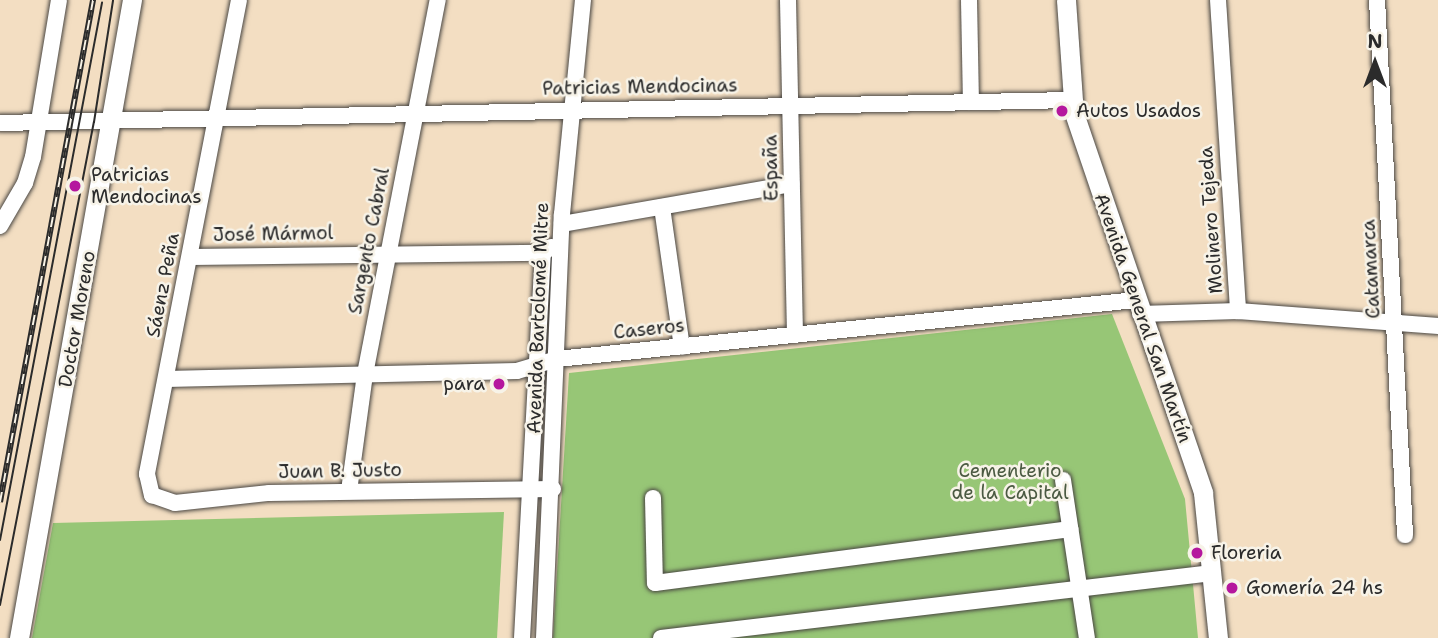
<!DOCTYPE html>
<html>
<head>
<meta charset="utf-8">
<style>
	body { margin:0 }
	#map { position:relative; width:1438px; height:638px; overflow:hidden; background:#f3dec2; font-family:"Shantell Sans",sans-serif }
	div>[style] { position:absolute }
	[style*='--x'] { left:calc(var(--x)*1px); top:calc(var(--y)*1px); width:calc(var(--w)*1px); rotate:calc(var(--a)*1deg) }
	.green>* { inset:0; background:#97c676 }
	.roads { filter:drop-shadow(0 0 2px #494642) drop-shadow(0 0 2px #494642) }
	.minor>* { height:16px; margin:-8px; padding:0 8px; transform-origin:8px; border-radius:8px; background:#fff }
	.major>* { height:19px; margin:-9.5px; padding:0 9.5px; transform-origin:9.5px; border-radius:9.5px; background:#fff }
	.tram>* { height:2px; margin:-1px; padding:0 1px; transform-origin:1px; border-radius:1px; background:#2b2b2b }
	.rail>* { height:6px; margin-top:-3px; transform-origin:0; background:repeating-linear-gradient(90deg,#f7f3e8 0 10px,#2b2b2b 0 20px); box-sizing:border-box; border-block:2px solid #2b2b2b }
	.dots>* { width:19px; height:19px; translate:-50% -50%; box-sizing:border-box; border:4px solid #f7f3e8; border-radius:50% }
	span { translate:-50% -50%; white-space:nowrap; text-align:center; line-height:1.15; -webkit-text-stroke:5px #f7f3e8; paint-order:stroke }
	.street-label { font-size:19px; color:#2b2b2b }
	.poi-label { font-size:19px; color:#2b2b2b }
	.left { translate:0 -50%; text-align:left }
	.right { translate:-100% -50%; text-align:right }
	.park-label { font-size:19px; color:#4b5a42 }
	.north { position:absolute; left:1340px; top:28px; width:70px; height:70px; -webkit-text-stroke:5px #f7f3e8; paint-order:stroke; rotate:0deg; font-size:19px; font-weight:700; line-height:28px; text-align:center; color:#2b2b2b }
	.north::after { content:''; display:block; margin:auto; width:24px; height:32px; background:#2b2b2b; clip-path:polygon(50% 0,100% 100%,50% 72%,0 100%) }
</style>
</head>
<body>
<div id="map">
	<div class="green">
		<i style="clip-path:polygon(1112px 314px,1185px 499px,1198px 638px,553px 638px,569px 373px)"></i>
		<i style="clip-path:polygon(504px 512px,497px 638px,32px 638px,53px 523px)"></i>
	</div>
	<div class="roads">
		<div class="minor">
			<i style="--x:239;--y:0;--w:483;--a:101"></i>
			<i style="--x:147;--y:474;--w:22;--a:77"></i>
			<i style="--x:152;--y:495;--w:24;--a:19"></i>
			<i style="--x:175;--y:503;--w:95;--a:-6.1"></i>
			<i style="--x:269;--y:493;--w:284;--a:-0.8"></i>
			<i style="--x:788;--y:0;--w:335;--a:88.8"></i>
			<i style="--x:969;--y:0;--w:102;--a:88.9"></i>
			<i style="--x:1218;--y:0;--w:312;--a:86.3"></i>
			<i style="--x:1377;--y:0;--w:536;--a:87"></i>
			<i style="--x:0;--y:123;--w:1071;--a:-1.23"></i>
			<i style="--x:662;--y:207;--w:141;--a:81.9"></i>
			<i style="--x:562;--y:224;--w:233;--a:-9.9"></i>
			<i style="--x:0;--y:226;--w:50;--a:-59.8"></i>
			<i style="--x:25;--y:183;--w:27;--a:-73"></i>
			<i style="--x:33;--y:157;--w:159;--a:-80.6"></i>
			<i style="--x:191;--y:257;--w:352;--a:-0.7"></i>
			<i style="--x:543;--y:253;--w:10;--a:-37"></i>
			<i style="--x:1140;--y:314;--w:98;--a:-1.8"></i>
			<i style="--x:1238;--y:311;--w:201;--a:4.3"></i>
			<i style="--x:166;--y:379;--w:351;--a:-1.3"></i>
			<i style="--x:517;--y:371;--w:42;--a:-16.7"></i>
			<i style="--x:557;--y:359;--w:582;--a:-5.82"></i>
			<i style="--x:1063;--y:480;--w:160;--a:81.4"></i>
			<i style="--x:349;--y:491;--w:118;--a:-82.2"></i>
			<i style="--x:365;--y:374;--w:381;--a:-79"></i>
			<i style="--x:653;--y:498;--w:85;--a:88.7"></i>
			<i style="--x:655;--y:583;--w:419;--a:-7.4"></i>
			<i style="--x:522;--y:638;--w:386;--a:-86.9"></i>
			<i style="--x:544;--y:638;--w:424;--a:-87.6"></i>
			<i style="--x:562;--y:214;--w:215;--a:-84.4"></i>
			<i style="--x:661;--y:638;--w:555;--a:-6.73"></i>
		</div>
		<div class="major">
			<i style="--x:1066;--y:0;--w:113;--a:86"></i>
			<i style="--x:1074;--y:113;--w:401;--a:71.2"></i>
			<i style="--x:1203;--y:493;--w:146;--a:84.1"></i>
			<i style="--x:19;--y:638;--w:648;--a:-79.96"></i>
		</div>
	</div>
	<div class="tram">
		<i style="--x:0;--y:540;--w:547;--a:-79.25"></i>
		<i style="--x:0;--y:605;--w:492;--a:-79"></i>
		<i style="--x:94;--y:122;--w:123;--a:-81.1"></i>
	</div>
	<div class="rail">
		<i style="--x:0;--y:502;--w:511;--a:-79.5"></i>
	</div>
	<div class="dots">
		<i style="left:1062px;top:111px;background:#b5179e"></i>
		<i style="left:75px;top:186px;background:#b5179e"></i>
		<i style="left:499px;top:384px;background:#b5179e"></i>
		<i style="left:1197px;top:553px;background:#b5179e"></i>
		<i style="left:1232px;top:588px;background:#b5179e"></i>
	</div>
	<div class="street-label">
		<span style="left:640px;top:87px;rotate:-1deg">Patricias Mendocinas</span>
		<span style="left:771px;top:168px;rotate:-91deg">España</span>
		<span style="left:1211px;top:220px;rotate:-94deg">Molinero Tejeda</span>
		<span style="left:273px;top:234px;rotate:-1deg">José Mármol</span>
		<span style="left:369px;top:241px;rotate:-79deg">Sargento Cabral</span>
		<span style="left:1371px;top:269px;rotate:-93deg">Catamarca</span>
		<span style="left:163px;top:285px;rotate:-79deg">Sáenz Peña</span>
		<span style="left:538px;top:318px;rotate:-88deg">Avenida Bartolomé Mitre</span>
		<span style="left:1143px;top:318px;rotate:71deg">Avenida General San Martín</span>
		<span style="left:77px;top:319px;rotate:-80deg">Doctor Moreno</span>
		<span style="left:649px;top:329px;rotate:-6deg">Caseros</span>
		<span style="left:340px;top:471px;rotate:-1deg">Juan B. Justo</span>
	</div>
	<div class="poi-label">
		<span class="left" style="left:1076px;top:111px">Autos Usados</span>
		<span class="left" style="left:91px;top:186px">Patricias<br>Mendocinas</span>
		<span class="right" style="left:485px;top:384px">para</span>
		<span class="left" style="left:1211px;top:553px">Floreria</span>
		<span class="left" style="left:1246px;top:588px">Gomería 24 hs</span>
	</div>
	<div class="park-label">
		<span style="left:1010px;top:482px">Cementerio<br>de la Capital</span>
	</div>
	<div class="north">N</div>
</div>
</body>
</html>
